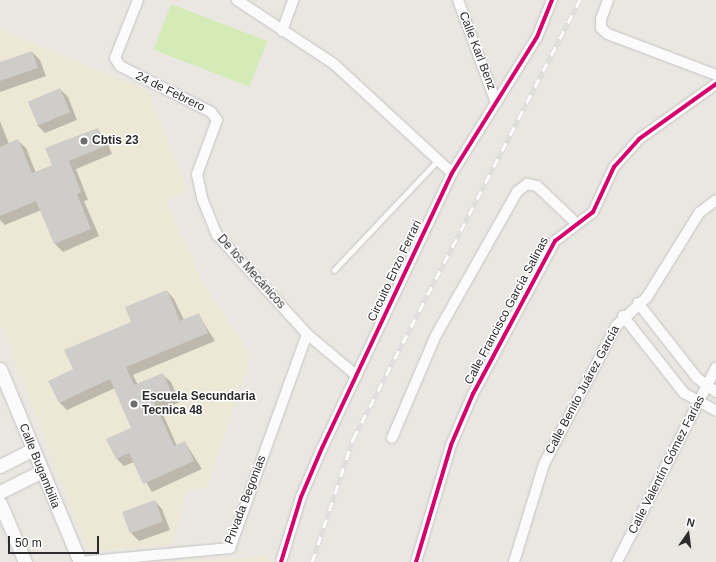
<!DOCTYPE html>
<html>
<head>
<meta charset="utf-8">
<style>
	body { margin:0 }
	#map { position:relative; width:716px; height:562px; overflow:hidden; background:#eae7e2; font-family:Helvetica,sans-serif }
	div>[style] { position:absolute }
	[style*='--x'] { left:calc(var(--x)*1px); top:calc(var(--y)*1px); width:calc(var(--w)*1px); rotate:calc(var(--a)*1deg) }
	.education>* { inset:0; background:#ede7d6 }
	.pitch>* { inset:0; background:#d5ebb7; transform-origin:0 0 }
	.shadow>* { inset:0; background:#0003 }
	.building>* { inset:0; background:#cfcdc9; transform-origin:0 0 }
	.roads { filter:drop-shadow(0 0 1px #c4c3c3) drop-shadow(0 0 1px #c4c3c3) }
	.lane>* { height:5px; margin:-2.5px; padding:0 2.5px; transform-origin:2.5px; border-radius:2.5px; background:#fcfbfb }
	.street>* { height:10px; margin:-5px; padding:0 5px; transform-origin:5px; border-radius:5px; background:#fcfbfb }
	.secondary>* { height:13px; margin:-6.5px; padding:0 6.5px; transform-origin:6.5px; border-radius:6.5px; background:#fcfbfb }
	.rail>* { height:4.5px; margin-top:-2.25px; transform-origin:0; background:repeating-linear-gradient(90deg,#fff 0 9px,#dededf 0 18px); box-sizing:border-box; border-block:1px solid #dededf }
	.cycleway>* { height:4px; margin:-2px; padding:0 2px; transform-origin:2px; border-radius:2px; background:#d6006c }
	.dots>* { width:11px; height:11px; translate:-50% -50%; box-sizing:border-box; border:2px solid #fff; border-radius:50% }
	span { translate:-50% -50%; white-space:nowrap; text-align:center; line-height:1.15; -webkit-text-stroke:3px #fff; paint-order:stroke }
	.street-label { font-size:12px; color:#2c2c2c }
	.poi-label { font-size:12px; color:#2c2c2c; font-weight:700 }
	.left { translate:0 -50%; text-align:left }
	.north { position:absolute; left:668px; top:514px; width:40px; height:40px; -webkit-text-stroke:3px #fff; paint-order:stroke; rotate:14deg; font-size:11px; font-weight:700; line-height:16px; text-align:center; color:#2c2c2c }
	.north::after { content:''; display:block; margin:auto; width:14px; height:18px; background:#2c2c2c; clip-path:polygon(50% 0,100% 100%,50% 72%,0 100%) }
	.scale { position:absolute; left:8px; top:536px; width:91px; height:18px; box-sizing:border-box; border:2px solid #2c2c2c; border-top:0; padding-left:5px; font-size:12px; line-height:14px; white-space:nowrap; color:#2c2c2c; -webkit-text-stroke:3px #fff; paint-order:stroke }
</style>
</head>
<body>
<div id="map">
	<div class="education">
		<i style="clip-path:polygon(0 29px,148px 91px,188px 191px,166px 200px,206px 288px,251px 355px,207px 488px,187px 490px,173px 545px,88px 551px,0 324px)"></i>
		<i style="clip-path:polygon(270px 556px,269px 562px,165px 562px)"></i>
	</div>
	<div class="pitch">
		<i style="left:171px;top:4px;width:103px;height:49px;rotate:21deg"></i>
	</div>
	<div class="shadow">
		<i style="clip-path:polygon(32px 52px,40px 60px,46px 76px,0 92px,0 63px)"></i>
		<i style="clip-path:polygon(60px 89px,68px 97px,77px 120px,45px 133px,37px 125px)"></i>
		<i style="clip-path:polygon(0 121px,9px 144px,18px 141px,26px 148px,36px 173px,53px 166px,97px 129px,105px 137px,112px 154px,76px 169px,88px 200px,84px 201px,99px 236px,63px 252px,55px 244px,41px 210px,5px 225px,0 220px)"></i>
		<i style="clip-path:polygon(167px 291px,174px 299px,184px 320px,198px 314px,215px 341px,133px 375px,138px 385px,163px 375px,171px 382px,180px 402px,161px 410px,177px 446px,185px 442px,202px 469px,152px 492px,134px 462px,124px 466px,117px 459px,132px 429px,115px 388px,67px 410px,60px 403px,74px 370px)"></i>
		<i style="clip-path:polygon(155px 501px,162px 509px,170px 530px,139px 541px,131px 533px)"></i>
	</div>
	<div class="building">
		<i style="clip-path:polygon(32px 51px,38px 68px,0 81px,0 62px)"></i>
		<i style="left:60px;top:88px;width:26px;height:35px;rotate:67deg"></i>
		<i style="clip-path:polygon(98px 128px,105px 146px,69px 161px,81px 192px,77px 194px,91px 229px,54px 244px,36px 201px,0 216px,0 147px,18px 139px,32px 173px,52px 165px,45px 148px)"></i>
		<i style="clip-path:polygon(167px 290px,180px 321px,199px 313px,208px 333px,126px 367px,134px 385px,163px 373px,172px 394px,154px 402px,174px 446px,185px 441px,194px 461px,143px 484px,129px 453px,116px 459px,106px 439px,131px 428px,110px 379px,59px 403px,48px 381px,73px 369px,64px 350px,131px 322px,125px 307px)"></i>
		<i style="left:155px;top:500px;width:23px;height:35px;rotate:70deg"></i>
	</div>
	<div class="roads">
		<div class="lane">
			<i style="--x:334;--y:270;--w:151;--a:-46.6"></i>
		</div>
		<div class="street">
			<i style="--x:138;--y:0;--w:62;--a:111.6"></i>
			<i style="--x:115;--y:58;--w:9;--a:58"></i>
			<i style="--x:120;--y:66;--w:102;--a:26.8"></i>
			<i style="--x:211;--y:112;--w:10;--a:53"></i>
			<i style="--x:217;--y:120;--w:58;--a:110.3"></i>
			<i style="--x:197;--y:174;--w:25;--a:78"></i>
			<i style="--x:202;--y:198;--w:40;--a:68"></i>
			<i style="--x:217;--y:235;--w:134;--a:47.7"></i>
			<i style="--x:307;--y:334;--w:65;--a:40"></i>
			<i style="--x:237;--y:0;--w:116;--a:33.4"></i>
			<i style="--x:334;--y:64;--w:161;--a:42.7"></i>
			<i style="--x:458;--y:0;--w:110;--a:69.7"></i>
			<i style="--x:608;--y:0;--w:20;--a:110"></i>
			<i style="--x:601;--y:19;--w:9;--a:90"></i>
			<i style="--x:601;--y:28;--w:9;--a:41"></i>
			<i style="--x:608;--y:34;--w:116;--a:20.8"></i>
			<i style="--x:282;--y:31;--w:33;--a:-70"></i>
			<i style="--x:638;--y:303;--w:95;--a:51.8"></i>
			<i style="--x:697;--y:378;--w:24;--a:36"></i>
			<i style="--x:623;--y:316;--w:98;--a:51.6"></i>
			<i style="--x:684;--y:393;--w:37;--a:29"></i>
			<i style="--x:392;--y:438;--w:110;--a:-66.9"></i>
			<i style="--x:435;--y:337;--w:167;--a:-60.5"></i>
			<i style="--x:517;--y:192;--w:13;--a:-39"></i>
			<i style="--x:527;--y:184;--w:10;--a:11"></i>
			<i style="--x:537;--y:186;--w:55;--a:43.5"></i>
			<i style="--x:80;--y:562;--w:151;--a:-5.3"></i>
			<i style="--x:230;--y:548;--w:227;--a:-70.2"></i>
			<i style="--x:281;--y:562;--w:68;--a:-72.9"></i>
			<i style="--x:301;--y:497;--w:53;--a:-66.8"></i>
			<i style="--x:322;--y:448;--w:304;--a:-64.7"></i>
			<i style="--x:452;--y:173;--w:160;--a:-58"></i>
			<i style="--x:537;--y:37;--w:40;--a:-68"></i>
			<i style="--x:416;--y:562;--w:122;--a:-73.3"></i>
			<i style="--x:451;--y:445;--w:56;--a:-66.7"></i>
			<i style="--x:473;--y:394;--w:174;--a:-61.8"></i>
			<i style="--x:555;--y:241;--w:48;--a:-37.3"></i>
			<i style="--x:593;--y:212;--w:50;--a:-65"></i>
			<i style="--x:614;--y:167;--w:38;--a:-48"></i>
			<i style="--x:639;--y:139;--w:95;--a:-35.5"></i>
			<i style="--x:514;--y:562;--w:102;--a:-73"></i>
			<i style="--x:544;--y:464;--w:156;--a:-62.4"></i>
			<i style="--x:616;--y:326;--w:42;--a:-43.1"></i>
			<i style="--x:647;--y:297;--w:99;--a:-58.2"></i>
			<i style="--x:699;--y:213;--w:21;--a:-37"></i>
			<i style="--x:617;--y:562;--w:218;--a:-63"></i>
		</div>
		<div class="secondary">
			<i style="--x:0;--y:369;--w:209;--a:67.5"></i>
			<i style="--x:0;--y:466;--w:36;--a:-27"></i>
			<i style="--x:0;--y:492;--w:45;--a:-26.6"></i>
			<i style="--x:0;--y:503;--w:64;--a:67"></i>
		</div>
	</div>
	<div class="rail">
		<i style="--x:312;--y:562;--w:130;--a:-71.6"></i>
		<i style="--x:353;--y:439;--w:494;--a:-62.7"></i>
	</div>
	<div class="cycleway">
		<i style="--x:281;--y:562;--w:68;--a:-72.9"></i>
		<i style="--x:301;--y:497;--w:53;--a:-66.8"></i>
		<i style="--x:322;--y:448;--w:304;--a:-64.7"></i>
		<i style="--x:452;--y:173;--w:160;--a:-58"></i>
		<i style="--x:537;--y:37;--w:40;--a:-68"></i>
		<i style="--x:416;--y:562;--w:122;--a:-73.3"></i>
		<i style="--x:451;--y:445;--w:56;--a:-66.7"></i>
		<i style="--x:473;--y:394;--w:174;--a:-61.8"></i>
		<i style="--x:555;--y:241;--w:48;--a:-37.3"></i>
		<i style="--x:593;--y:212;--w:50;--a:-65"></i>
		<i style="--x:614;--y:167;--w:38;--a:-48"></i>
		<i style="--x:639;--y:139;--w:95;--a:-35.5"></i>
	</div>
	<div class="dots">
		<i style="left:84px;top:141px;background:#6e6d6c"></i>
		<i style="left:134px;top:404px;background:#6e6d6c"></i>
	</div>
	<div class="street-label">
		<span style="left:477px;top:51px;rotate:69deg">Calle Karl Benz</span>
		<span style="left:170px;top:92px;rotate:26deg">24 de Febrero</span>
		<span style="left:395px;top:271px;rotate:-65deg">Circuito Enzo Ferrari</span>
		<span style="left:251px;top:272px;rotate:48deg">De los Mecánicos</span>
		<span style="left:507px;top:311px;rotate:-62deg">Calle Francisco García Salinas</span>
		<span style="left:583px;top:390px;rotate:-62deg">Calle Benito Juárez García</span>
		<span style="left:667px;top:465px;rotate:-63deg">Calle Valentín Gómez Farías</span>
		<span style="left:39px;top:466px;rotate:68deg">Calle Bugambilia</span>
		<span style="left:246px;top:500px;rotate:-69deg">Privada Begonias</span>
	</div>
	<div class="poi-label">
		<span class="left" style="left:92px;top:141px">Cbtis 23</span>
		<span class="left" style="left:142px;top:404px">Escuela Secundaria<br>Tecnica 48</span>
	</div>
	<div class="north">N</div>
	<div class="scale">50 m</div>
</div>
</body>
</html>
